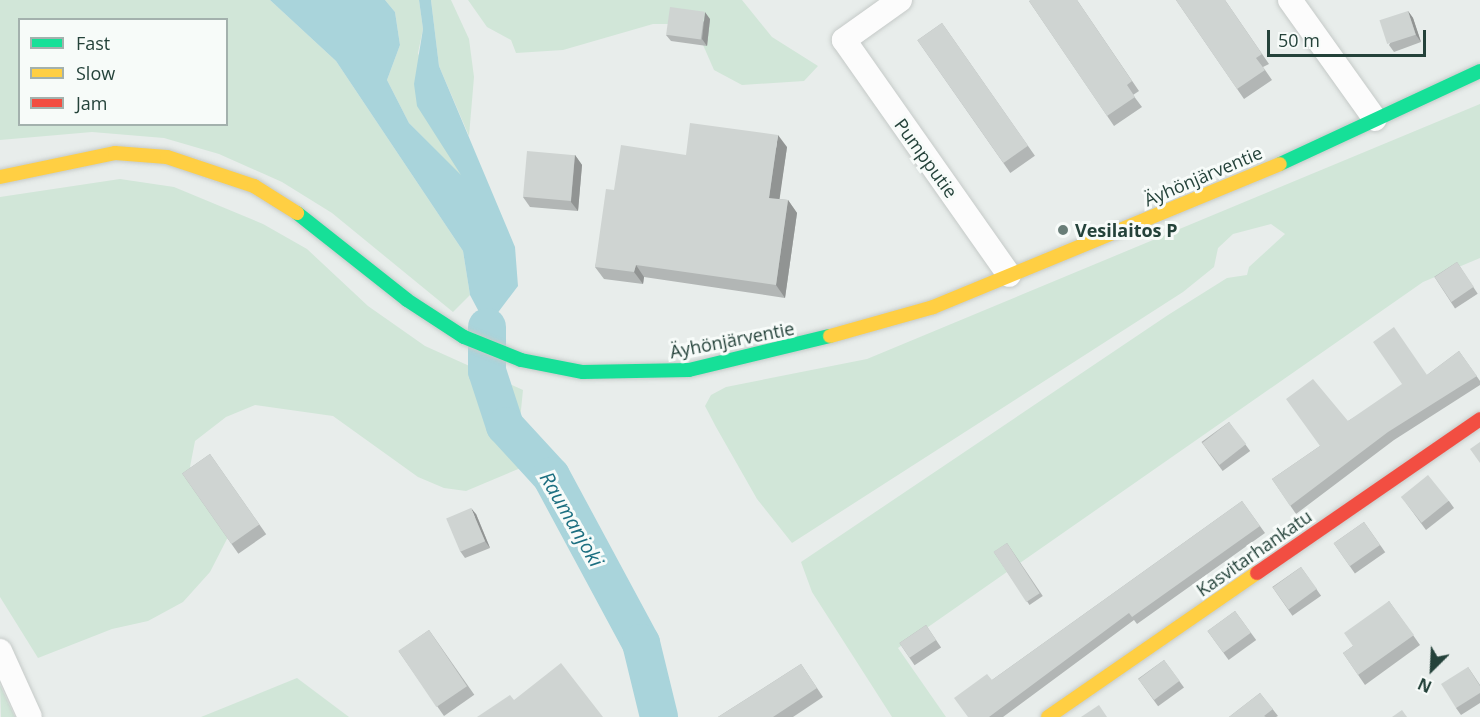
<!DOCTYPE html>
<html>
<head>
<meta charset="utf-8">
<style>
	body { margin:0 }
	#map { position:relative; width:1480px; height:717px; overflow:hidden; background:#e8edeb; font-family:"Open Sans",sans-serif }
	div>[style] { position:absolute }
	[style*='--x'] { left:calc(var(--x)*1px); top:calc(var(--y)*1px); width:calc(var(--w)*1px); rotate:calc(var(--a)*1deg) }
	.green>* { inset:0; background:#d1e6d8 }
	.water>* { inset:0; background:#a9d4db }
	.river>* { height:38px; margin:-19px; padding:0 19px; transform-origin:19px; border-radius:19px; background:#a9d4db }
	.roads { filter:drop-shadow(0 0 2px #c5cac8) drop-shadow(0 0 2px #c5cac8) }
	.street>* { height:24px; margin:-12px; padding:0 12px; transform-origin:12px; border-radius:12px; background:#fcfcfc }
	.fast>* { height:14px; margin:-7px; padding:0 7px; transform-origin:7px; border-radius:7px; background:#16e098 }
	.slow>* { height:14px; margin:-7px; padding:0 7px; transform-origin:7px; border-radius:7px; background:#ffcf43 }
	.jam>* { height:14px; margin:-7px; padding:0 7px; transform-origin:7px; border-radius:7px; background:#f24e42 }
	.wall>* { inset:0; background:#b2b6b5; transform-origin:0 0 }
	.shaded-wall>* { inset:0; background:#919493 }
	.building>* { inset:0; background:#cfd4d2; transform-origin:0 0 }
	.dots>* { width:16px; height:16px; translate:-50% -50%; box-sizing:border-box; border:3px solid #f7fbf9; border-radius:50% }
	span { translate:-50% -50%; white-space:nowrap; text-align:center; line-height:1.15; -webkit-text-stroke:6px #f7fbf9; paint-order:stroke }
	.street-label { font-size:18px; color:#24423a }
	.poi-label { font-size:18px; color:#24423a; font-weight:700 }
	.left { translate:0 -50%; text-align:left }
	.water-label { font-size:20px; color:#1c6f80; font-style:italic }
	.legend { position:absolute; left:18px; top:18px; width:210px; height:108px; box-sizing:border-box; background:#f7fbf9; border:2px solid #a3b1ad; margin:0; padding:8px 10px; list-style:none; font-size:18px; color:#24423a }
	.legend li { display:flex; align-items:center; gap:12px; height:30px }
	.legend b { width:30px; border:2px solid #a3b1ad }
	.north { position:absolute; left:1402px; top:639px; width:60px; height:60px; -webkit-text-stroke:4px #f7fbf9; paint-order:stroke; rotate:204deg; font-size:16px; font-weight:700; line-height:24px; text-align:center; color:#24423a }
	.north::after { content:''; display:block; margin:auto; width:21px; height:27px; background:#24423a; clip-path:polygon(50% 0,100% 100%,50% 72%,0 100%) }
	.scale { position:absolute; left:1267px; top:30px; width:159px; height:27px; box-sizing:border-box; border:3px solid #24423a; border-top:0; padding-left:8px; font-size:18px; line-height:21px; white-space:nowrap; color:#24423a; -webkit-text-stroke:4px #f7fbf9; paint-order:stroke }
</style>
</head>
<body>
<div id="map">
	<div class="green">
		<i style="clip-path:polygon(evenodd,0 0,270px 0,336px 61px,463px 251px,470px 295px,453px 312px,332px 213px,282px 182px,219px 154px,164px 138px,92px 132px,0 140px,0 0,20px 20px,226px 20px,226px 124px,20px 124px,20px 20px)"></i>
		<i style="clip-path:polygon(385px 0,419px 0,423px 29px,418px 53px,462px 177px,409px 123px,387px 80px,400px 45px,395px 12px)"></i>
		<i style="clip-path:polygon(431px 0,451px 0,469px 39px,474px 77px,469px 136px,439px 66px)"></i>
		<i style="clip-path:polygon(468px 0,742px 0,772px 37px,818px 66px,804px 81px,742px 85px,714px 70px,700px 38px,678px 24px,653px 24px,563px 50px,516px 53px,511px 40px,487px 27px)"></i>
		<i style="clip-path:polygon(1480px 104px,1480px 258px,1423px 282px,898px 648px,946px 717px,892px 717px,812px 592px,801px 562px,1168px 315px,1227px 278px,1247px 275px,1249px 267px,1285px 234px,1271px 224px,1233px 234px,1218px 248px,1214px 267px,1183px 292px,792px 543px,757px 499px,716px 427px,705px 406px,711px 395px,726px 387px,867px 359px)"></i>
		<i style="clip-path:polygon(120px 179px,174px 187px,263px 224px,307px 249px,368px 306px,425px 346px,523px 390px,519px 430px,528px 459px,523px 467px,466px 491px,444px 488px,418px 477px,333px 416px,255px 405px,226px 417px,195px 441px,190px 467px,229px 535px,210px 572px,183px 602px,148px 621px,112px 629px,38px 658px,0 597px,0 197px)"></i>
		<i style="clip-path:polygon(297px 678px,349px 717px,201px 717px)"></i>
		<i style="clip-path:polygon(0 685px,15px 717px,1px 717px)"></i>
	</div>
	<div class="water">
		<i style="clip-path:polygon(270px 0,385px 0,395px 12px,400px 45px,387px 80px,409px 123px,461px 175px,417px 106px,414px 84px,423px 29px,419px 0,431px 0,439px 66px,515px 247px,518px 286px,487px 327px,470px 295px,463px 251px,336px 61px)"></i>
	</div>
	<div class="river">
		<i style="--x:487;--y:327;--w:44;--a:90"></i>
		<i style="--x:487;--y:371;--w:58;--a:71.9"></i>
		<i style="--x:505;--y:426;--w:68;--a:47.4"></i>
		<i style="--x:551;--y:476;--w:190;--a:61.7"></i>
		<i style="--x:641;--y:643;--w:76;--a:76.3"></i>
	</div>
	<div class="roads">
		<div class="street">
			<i style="--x:900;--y:0;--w:69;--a:144.5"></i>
			<i style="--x:844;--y:40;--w:287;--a:54.9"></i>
			<i style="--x:1290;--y:0;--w:146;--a:54.5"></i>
			<i style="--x:0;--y:651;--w:72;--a:65.6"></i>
		</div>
		<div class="fast">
			<i style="--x:1280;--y:164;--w:221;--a:-24.9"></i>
			<i style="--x:297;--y:213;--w:140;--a:38.3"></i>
			<i style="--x:407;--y:300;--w:68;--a:33"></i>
			<i style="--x:464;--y:337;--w:61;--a:22"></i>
			<i style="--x:521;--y:360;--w:63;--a:11"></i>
			<i style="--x:583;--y:372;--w:106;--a:-1.1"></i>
			<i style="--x:689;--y:370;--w:145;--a:-13.6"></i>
		</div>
		<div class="slow">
			<i style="--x:0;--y:177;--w:117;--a:-11.8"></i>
			<i style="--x:115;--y:153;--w:52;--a:4.4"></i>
			<i style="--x:167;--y:157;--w:92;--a:18.4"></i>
			<i style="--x:254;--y:186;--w:51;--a:32.1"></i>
			<i style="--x:830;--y:336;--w:107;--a:-15.7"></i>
			<i style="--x:933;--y:307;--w:375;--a:-22.4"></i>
			<i style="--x:1048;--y:717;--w:254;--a:-34.6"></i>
		</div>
		<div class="jam">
			<i style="--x:1257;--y:573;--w:271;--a:-34.6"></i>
		</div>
	</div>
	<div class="wall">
		<i style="clip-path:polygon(1077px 0,1139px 91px,1133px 95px,1142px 107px,1114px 126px,1029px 1px)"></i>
		<i style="clip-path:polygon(1176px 0,1225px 0,1269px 64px,1263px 67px,1272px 80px,1244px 99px)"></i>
		<i style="clip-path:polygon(1408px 11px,1413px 18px,1421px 42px,1394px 52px,1389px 45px)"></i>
		<i style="clip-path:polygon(710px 19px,707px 46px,671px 41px,666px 35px)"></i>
		<i style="left:942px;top:23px;width:162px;height:30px;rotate:55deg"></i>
		<i style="clip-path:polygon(787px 147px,779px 199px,788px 200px,797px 213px,785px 298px,644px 277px,643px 284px,604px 279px,595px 267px,614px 190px,686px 155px)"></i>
		<i style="clip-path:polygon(575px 155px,582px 165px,578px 211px,530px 207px,523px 197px)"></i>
		<i style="left:1457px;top:262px;width:38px;height:27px;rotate:57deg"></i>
		<i style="clip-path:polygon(1459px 351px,1480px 381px,1480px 385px,1394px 440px,1296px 514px,1272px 479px,1320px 446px,1348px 421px,1427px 375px)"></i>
		<i style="left:1229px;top:422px;width:36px;height:34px;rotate:54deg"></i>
		<i style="left:210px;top:454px;width:98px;height:34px;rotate:55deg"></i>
		<i style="clip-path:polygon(1242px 501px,1265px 533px,1137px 624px,1134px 620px,1003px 717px,968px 717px,992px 680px)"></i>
		<i style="clip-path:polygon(1449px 501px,1454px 508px,1426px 530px,1406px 503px)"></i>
		<i style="clip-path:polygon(476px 514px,490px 548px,465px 558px,460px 551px)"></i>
		<i style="left:1364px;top:522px;width:37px;height:37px;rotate:55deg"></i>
		<i style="left:1007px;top:543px;width:64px;height:16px;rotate:56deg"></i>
		<i style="left:1301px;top:567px;width:35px;height:35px;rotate:55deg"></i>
		<i style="clip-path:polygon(1389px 601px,1420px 645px,1365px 685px,1343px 653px,1353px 646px)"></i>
		<i style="left:1235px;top:611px;width:36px;height:34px;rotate:54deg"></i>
		<i style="left:926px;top:625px;width:27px;height:32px;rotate:56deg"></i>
		<i style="left:429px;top:630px;width:79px;height:37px;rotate:55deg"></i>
		<i style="left:1164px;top:660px;width:34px;height:32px;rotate:54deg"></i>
		<i style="clip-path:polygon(801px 664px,823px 697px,793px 717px,718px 717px)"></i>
		<i style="clip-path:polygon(1468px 667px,1480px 685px,1480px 703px,1461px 715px,1456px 708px)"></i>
		<i style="clip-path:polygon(1260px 693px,1278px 716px,1276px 717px,1229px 717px)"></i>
	</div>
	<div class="shaded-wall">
		<i style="clip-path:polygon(1408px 11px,1413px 18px,1421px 42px,1416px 35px)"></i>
		<i style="clip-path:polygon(705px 12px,710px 19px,707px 46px,702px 39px)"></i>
		<i style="clip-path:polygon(778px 135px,787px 147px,778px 210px,769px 198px)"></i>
		<i style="clip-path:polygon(575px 155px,582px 165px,578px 211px,571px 202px)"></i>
		<i style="clip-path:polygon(788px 200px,797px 213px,785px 298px,776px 285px)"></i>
		<i style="clip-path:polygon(636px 265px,644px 277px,643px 284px,634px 272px)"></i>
		<i style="clip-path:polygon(471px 508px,476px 514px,490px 548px,485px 541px)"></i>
	</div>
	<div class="building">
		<i style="clip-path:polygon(1030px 0,1077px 0,1132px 81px,1127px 85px,1135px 97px,1107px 116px,1029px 1px)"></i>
		<i style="clip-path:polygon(1176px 0,1225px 0,1262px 54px,1256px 58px,1265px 70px,1237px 89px)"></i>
		<i style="left:670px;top:7px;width:35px;height:28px;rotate:8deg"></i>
		<i style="left:1408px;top:11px;width:25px;height:30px;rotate:72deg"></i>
		<i style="left:942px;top:23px;width:150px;height:30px;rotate:55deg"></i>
		<i style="clip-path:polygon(690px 123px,778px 135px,769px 198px,788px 200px,776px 285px,636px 265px,634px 272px,595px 267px,606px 189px,614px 190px,621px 145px,686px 155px)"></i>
		<i style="left:527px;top:151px;width:48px;height:46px;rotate:5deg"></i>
		<i style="left:1457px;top:262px;width:30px;height:27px;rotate:56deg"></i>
		<i style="clip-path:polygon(1394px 327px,1427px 375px,1459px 351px,1477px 376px,1388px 432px,1290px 506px,1272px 479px,1320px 446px,1286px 399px,1313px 379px,1348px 421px,1402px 384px,1373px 342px)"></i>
		<i style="left:1229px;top:422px;width:28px;height:34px;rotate:52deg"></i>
		<i style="clip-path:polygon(1480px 442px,1480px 463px,1470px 449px)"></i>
		<i style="left:210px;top:454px;width:86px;height:34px;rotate:55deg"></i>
		<i style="left:1428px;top:475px;width:33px;height:35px;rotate:51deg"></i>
		<i style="clip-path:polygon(1242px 501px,1260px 526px,1132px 617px,1129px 613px,989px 717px,968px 717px,954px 698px,987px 674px,992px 680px)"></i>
		<i style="left:471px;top:508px;width:36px;height:27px;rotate:67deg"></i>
		<i style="left:1364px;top:522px;width:28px;height:37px;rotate:55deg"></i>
		<i style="left:1007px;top:543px;width:60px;height:16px;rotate:57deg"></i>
		<i style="left:1301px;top:567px;width:27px;height:35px;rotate:54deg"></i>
		<i style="clip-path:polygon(1389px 601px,1414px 635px,1358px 675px,1343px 653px,1353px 646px,1344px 633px)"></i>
		<i style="left:1235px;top:611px;width:27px;height:34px;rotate:54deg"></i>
		<i style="left:926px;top:625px;width:18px;height:32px;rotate:56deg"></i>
		<i style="left:429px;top:630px;width:68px;height:37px;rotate:56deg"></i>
		<i style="left:1164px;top:660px;width:26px;height:32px;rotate:53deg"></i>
		<i style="clip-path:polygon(561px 663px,603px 717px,477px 717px,510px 695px,514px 700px)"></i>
		<i style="clip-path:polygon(801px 664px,817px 688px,773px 717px,718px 717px)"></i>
		<i style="clip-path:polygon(1468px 667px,1480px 686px,1480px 693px,1456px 708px,1441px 684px)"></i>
		<i style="clip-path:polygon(1260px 693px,1273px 709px,1264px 716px,1266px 717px,1229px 717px)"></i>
		<i style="clip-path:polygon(1099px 705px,1107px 717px,1081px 717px)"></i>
		<i style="clip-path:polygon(1402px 710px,1407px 717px,1392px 717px)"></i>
	</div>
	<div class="dots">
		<i style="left:1063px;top:230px;background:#697e78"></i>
	</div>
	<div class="street-label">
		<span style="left:926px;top:158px;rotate:54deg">Pumpputie</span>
		<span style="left:1203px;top:176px;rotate:-23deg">Äyhönjärventie</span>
		<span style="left:732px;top:340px;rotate:-11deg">Äyhönjärventie</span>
		<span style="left:1254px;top:553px;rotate:-35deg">Kasvitarhankatu</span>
	</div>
	<div class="poi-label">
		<span class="left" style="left:1075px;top:230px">Vesilaitos P</span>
	</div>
	<div class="water-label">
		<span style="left:572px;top:519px;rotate:60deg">Raumanjoki</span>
	</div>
	<ul class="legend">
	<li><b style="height:8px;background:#16e098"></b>Fast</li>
	<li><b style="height:8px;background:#ffcf43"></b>Slow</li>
	<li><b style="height:8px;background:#f24e42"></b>Jam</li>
	</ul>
	<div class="north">N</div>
	<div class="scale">50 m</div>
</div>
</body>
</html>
